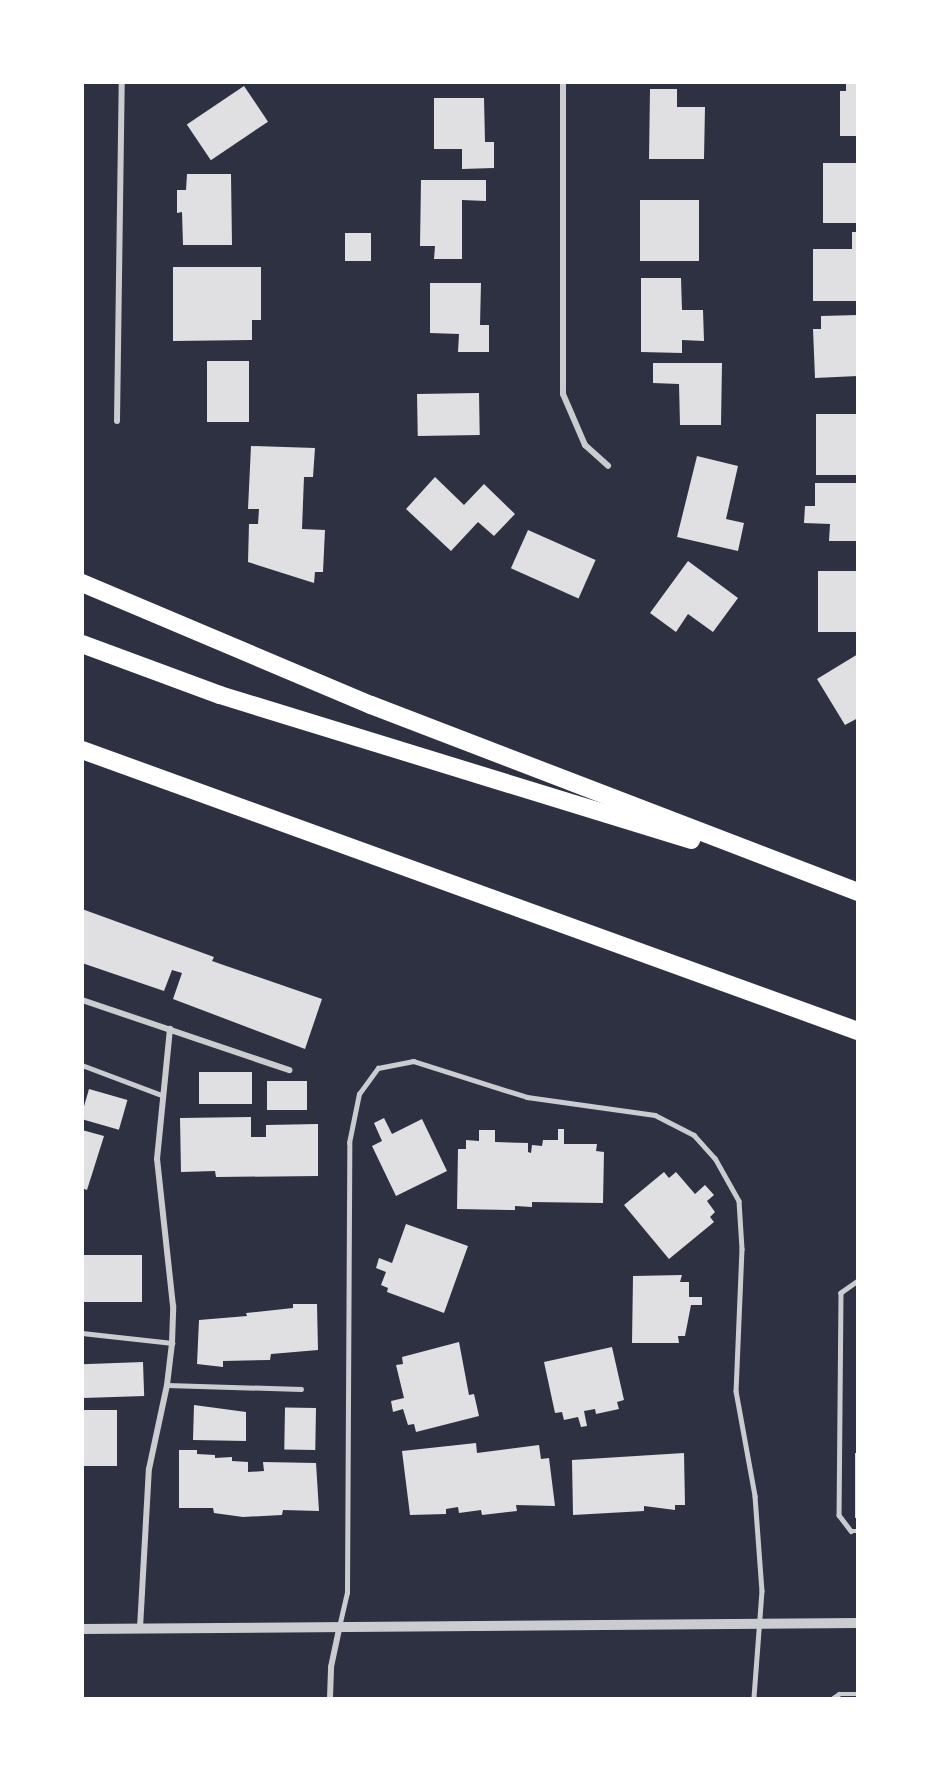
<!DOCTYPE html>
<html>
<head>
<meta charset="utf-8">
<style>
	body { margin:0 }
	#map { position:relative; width:940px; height:1781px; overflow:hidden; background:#2d3142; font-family:Poppins,sans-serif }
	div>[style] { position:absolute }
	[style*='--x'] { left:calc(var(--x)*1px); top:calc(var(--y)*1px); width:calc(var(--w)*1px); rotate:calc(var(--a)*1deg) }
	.building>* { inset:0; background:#e0e0e3; transform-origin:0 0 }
	.service>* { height:4.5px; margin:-2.25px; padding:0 2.25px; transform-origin:2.25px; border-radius:2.25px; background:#caccd0 }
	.minor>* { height:6px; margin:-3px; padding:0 3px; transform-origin:3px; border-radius:3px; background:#caccd0 }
	.tertiary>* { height:10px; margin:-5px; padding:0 5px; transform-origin:5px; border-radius:5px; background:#caccd0 }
	.motorway>* { height:18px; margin:-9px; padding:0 9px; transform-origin:9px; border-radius:9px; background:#fff }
	span { translate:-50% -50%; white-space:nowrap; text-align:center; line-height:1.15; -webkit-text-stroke:5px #fff; paint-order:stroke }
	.frame { position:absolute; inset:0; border:84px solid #fff; pointer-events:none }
</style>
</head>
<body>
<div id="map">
	<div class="building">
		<i style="clip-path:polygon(846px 82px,858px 82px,858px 136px,840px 136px,840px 91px,846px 91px)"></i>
		<i style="left:244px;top:86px;width:43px;height:69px;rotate:56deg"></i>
		<i style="clip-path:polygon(650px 89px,677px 89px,677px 107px,705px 107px,704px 159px,649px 159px)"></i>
		<i style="clip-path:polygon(434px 98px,484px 98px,485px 142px,494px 142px,494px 168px,462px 169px,462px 149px,434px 149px)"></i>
		<i style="left:823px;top:163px;width:35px;height:60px"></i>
		<i style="clip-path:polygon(187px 174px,231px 174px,232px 245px,183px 245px,182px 212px,177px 213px,177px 190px,186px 190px)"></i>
		<i style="clip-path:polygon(421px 180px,486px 180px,486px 201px,462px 200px,462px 259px,434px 259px,435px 246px,420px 246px)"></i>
		<i style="left:640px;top:200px;width:59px;height:61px"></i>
		<i style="clip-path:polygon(852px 232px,858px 232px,858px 301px,813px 301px,813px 249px,852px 249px)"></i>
		<i style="left:345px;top:233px;width:26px;height:28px"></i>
		<i style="clip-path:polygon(173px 267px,261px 267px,261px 320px,252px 320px,252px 340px,173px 341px)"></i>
		<i style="clip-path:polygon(641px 278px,681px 278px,682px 310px,703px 310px,704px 341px,682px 340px,682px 353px,641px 352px)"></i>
		<i style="clip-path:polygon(430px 283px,481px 283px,480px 325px,489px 325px,489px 352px,458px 352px,459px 334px,430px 333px)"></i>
		<i style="clip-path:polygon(858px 315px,858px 376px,815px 378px,813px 329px,821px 329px,821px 316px)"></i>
		<i style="left:207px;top:361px;width:42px;height:61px"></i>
		<i style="clip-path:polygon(653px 363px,722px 363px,721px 425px,680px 425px,679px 384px,653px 383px)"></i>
		<i style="left:479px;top:393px;width:42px;height:62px;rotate:89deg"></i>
		<i style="left:858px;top:414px;width:61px;height:42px;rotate:90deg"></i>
		<i style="clip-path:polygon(251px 446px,315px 448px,313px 477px,304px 477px,302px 529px,325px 530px,323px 572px,315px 572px,314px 583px,248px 562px,249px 524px,258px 524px,259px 509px,248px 509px)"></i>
		<i style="clip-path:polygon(697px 456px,738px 466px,726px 519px,744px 523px,738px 551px,677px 537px)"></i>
		<i style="clip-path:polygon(435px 477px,464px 505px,484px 484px,515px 514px,494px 536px,478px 522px,451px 551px,406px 509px)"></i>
		<i style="clip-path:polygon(815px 483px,858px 483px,858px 541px,829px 541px,830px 524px,804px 523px,805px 506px,815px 506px)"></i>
		<i style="left:528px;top:530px;width:74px;height:42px;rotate:24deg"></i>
		<i style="clip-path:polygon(688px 561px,738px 598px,713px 632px,688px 614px,676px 632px,650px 613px)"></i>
		<i style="left:818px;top:571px;width:40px;height:61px"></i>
		<i style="clip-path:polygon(858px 654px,858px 718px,845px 725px,817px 679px)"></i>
		<i style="clip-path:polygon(82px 909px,214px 957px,212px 961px,322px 999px,305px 1049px,173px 999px,182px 973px,172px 970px,164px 991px,82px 963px)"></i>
		<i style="left:199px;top:1072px;width:53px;height:32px"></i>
		<i style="left:307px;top:1081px;width:29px;height:40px;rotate:90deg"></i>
		<i style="left:89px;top:1089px;width:40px;height:31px;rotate:16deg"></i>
		<i style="clip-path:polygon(251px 1117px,251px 1137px,266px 1137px,266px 1125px,318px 1124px,318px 1176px,216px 1177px,215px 1171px,181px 1172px,180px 1118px)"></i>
		<i style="clip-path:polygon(384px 1118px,392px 1134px,422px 1119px,447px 1171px,396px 1196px,372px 1146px,382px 1141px,374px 1123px)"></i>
		<i style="clip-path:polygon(558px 1129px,564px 1129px,564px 1144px,597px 1144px,596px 1151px,604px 1152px,603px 1203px,532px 1202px,532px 1207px,515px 1206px,515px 1210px,457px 1209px,458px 1149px,466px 1149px,466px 1140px,479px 1141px,479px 1130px,495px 1130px,495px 1142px,528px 1143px,528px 1152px,531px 1153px,532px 1145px,542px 1146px,543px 1140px,558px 1140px)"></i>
		<i style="clip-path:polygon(82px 1130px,104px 1136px,87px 1190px,82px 1188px)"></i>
		<i style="clip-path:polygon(664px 1172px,669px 1178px,676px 1172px,695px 1194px,705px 1185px,714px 1195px,707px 1201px,715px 1212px,710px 1217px,714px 1222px,669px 1259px,624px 1205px)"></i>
		<i style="clip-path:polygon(406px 1224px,468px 1246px,444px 1313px,387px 1292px,388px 1288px,381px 1285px,386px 1272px,376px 1268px,379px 1258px,392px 1263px)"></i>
		<i style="left:82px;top:1255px;width:60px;height:47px"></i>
		<i style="clip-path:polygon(682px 1275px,680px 1282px,689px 1282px,689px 1297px,702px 1297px,702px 1305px,691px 1305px,685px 1336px,678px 1336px,679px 1343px,632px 1343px,633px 1276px)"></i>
		<i style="clip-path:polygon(293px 1304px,317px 1304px,318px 1350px,271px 1354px,270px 1360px,223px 1361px,223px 1367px,197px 1364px,199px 1320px,247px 1316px,246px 1313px,293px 1308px)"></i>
		<i style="clip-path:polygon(459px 1342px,469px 1395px,474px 1394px,479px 1416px,416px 1432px,414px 1424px,408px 1425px,403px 1409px,393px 1412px,391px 1401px,404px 1398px,396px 1365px,403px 1364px,402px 1357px)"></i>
		<i style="clip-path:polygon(612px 1347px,624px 1400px,617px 1402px,619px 1409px,596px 1414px,595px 1409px,584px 1411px,587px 1426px,581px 1427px,578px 1417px,564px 1420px,562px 1412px,555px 1413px,544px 1362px)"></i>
		<i style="left:143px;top:1362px;width:34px;height:61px;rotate:88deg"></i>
		<i style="clip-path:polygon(194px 1405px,246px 1412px,246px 1441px,193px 1440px)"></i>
		<i style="left:316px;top:1408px;width:42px;height:31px;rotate:91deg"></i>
		<i style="left:82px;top:1410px;width:35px;height:56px"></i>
		<i style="clip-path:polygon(476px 1443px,477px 1453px,539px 1445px,541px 1459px,549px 1458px,555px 1506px,516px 1505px,517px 1511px,482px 1515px,481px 1510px,459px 1513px,458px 1507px,446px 1509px,446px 1514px,410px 1515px,402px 1451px)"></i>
		<i style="clip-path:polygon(179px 1450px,197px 1450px,197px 1454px,215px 1455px,215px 1458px,232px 1457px,232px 1461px,248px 1462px,248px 1472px,264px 1471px,263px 1462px,316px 1463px,319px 1511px,283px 1510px,282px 1515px,243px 1517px,214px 1513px,213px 1508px,179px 1508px)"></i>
		<i style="clip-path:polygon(684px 1453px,685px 1505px,675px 1505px,675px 1510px,644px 1506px,644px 1511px,573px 1515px,572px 1460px)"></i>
		<i style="left:855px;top:1453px;width:3px;height:65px"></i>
	</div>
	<div class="service">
		<i style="--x:82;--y:1065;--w:85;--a:20.6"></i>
		<i style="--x:858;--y:1281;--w:21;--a:145"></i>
		<i style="--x:841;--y:1293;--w:222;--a:90.5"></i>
		<i style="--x:839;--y:1515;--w:20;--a:53"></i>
		<i style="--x:851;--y:1531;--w:7;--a:0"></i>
		<i style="--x:82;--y:1333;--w:91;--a:6.3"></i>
		<i style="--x:167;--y:1385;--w:134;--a:1.7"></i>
		<i style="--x:339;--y:1627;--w:35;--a:-77"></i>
		<i style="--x:347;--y:1593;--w:450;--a:-89.7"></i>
		<i style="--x:349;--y:1143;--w:50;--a:-78.5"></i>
		<i style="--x:359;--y:1094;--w:32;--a:-54"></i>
		<i style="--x:378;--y:1068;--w:36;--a:-11"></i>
		<i style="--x:413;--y:1061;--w:120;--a:17.5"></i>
		<i style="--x:527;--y:1097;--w:129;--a:8"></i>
		<i style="--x:655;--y:1115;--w:44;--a:27.1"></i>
		<i style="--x:694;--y:1135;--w:31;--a:48"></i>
		<i style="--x:715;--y:1158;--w:49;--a:60.8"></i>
		<i style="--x:739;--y:1201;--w:48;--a:86.4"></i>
		<i style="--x:742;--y:1249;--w:142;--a:92.4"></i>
		<i style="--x:736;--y:1391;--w:107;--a:79.7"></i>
		<i style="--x:755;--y:1496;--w:95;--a:85.8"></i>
		<i style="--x:762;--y:1591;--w:107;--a:94.3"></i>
		<i style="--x:833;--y:1698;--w:7;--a:-34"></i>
		<i style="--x:839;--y:1694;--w:19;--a:0"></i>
	</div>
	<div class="minor">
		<i style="--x:563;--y:82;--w:312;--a:90"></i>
		<i style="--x:563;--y:394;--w:56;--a:66.7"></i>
		<i style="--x:585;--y:445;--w:31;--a:42"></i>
		<i style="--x:117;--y:421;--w:339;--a:-89.2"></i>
		<i style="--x:82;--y:1000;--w:219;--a:18.7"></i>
		<i style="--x:140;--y:1628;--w:159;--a:-86.8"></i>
		<i style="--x:149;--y:1469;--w:86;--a:-77.9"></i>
		<i style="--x:167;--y:1385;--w:42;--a:-83.2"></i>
		<i style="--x:172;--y:1343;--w:37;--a:-88"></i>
		<i style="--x:173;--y:1306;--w:148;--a:-96.2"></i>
		<i style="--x:157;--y:1159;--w:131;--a:-84.3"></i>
		<i style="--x:330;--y:1698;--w:31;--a:-88"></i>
		<i style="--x:331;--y:1667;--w:40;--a:-78"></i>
	</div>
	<div class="tertiary">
		<i style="--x:82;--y:1629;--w:776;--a:-0.44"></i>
	</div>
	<div class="motorway">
		<i style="--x:82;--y:583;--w:314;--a:22.9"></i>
		<i style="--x:371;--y:705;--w:522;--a:21.01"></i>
		<i style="--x:82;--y:644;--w:147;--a:20.3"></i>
		<i style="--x:220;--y:695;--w:493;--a:17.1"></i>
		<i style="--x:82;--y:750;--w:825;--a:19.91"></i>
	</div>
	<div class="frame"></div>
</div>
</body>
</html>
